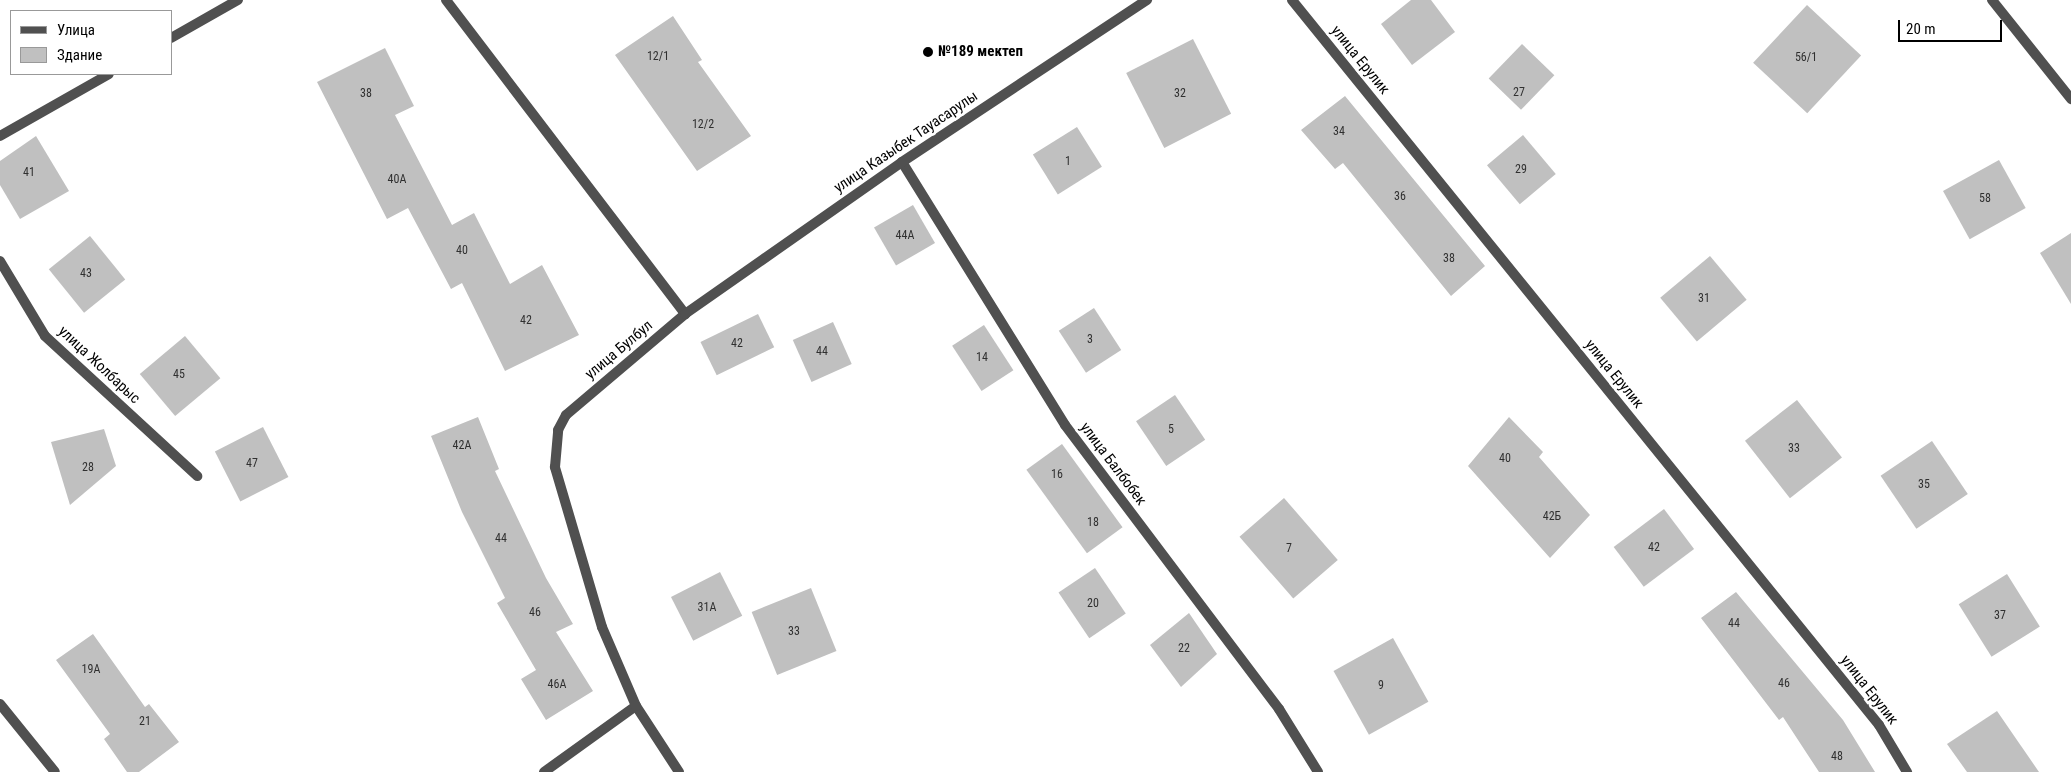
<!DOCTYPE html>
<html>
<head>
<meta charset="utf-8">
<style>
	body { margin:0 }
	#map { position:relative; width:2071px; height:772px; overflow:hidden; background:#fff; font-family:"Roboto Condensed",sans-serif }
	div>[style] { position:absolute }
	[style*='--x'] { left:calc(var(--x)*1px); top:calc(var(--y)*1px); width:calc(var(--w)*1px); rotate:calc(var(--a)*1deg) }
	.building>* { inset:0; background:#c0c0c0; transform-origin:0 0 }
	.minor>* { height:10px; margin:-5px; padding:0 5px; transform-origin:5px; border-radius:5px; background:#505050 }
	.tertiary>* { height:10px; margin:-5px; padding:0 5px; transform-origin:5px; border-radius:5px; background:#505050 }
	.dots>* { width:14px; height:14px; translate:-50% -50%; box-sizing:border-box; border:2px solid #fff; border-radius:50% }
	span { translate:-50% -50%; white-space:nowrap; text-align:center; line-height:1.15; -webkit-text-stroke:5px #fff; paint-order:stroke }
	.number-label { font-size:12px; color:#303030 }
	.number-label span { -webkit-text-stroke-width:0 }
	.poi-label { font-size:15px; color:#000; font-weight:700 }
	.left { translate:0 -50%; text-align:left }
	.street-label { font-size:15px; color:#000 }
	.legend { position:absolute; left:10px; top:10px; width:162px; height:65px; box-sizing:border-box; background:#fff; border:1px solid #999; margin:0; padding:6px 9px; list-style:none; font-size:15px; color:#000 }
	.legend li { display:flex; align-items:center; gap:10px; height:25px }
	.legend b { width:25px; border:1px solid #999 }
	.scale { position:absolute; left:1898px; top:20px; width:104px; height:22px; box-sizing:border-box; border:2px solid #000; border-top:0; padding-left:6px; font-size:15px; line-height:18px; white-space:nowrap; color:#000; -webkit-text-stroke:4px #fff; paint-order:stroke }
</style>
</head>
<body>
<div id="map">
	<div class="building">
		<i style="clip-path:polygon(1411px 0,1431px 0,1455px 32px,1412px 65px,1381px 24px)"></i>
		<i style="left:1807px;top:5px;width:74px;height:79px;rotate:43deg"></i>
		<i style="clip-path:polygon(673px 16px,702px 60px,698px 62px,751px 136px,697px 171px,615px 55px)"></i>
		<i style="left:1193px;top:39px;width:84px;height:75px;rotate:63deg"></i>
		<i style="left:1522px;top:44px;width:45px;height:48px;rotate:44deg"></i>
		<i style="clip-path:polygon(385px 48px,414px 106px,395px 115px,452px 225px,474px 213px,510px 284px,542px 265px,579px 335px,505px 371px,462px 283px,451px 289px,408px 208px,387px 219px,317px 82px)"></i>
		<i style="clip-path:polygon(1345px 96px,1485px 266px,1451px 296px,1343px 163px,1335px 169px,1301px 130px)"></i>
		<i style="left:1077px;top:127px;width:47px;height:52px;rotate:58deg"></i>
		<i style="left:1523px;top:135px;width:51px;height:47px;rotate:50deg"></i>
		<i style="clip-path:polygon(36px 136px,69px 191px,20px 219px,0 185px,0 161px)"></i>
		<i style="left:1999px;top:160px;width:55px;height:64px;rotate:61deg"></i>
		<i style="left:913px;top:205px;width:44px;height:45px;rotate:60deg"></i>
		<i style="clip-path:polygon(2071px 233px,2071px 304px,2040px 253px)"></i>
		<i style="left:90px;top:236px;width:56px;height:53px;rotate:51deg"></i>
		<i style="left:1710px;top:256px;width:57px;height:65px;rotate:50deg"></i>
		<i style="left:1094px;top:308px;width:50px;height:42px;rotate:57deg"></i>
		<i style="left:758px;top:314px;width:37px;height:64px;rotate:64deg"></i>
		<i style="left:833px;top:322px;width:46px;height:44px;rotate:66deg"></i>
		<i style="left:984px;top:325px;width:54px;height:38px;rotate:57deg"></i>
		<i style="left:185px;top:336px;width:55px;height:59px;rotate:50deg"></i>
		<i style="left:1175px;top:395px;width:54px;height:47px;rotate:56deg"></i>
		<i style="left:1797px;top:400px;width:73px;height:66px;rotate:52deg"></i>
		<i style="clip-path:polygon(478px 417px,499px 469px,495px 471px,546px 578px,573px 624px,556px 632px,593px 691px,546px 720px,521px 679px,536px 670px,497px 603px,505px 598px,462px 512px,431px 436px)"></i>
		<i style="clip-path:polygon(1509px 417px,1543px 452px,1539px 457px,1590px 515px,1550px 558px,1468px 466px)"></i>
		<i style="left:263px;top:427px;width:56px;height:54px;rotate:63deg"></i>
		<i style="clip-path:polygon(104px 429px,116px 466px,70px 505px,51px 442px)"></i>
		<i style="left:1932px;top:441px;width:64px;height:62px;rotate:56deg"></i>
		<i style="left:1062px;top:444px;width:103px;height:44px;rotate:54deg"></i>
		<i style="left:1284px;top:498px;width:82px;height:59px;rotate:49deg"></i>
		<i style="left:1664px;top:509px;width:50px;height:63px;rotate:53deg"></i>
		<i style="left:1095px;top:568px;width:55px;height:44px;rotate:56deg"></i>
		<i style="left:720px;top:572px;width:49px;height:55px;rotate:63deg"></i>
		<i style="left:2007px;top:574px;width:62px;height:57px;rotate:58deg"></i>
		<i style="left:811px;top:588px;width:68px;height:64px;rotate:68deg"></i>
		<i style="clip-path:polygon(1736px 592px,1843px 720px,1875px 772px,1819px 772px,1783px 717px,1779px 720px,1701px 618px)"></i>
		<i style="clip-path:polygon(1189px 613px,1217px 654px,1181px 687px,1150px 645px)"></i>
		<i style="clip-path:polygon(93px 634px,145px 707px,149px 704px,179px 742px,139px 772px,127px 772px,104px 739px,110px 734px,56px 660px)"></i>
		<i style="left:1393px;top:638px;width:73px;height:68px;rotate:61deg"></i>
		<i style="clip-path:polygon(1997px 711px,2039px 772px,1967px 772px,1947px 744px)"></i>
	</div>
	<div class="minor">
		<i style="--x:1292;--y:0;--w:933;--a:51"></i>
		<i style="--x:1879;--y:725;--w:55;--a:59.2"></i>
		<i style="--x:171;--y:38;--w:77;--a:-29.6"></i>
		<i style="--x:0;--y:136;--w:125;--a:-29.6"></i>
		<i style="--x:902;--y:162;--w:309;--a:58.2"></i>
		<i style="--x:1065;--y:425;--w:356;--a:53"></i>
		<i style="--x:1279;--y:709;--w:74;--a:58.2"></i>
		<i style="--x:0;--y:261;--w:87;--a:59"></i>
		<i style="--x:45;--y:336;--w:207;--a:42.6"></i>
		<i style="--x:0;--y:704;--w:87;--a:51"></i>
	</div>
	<div class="tertiary">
		<i style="--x:446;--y:0;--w:395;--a:52.7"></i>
		<i style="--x:1992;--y:0;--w:127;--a:51.4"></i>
		<i style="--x:544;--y:772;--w:113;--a:-35.7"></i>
		<i style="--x:679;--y:772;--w:79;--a:-123.1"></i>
		<i style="--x:636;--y:706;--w:86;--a:-113.3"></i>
		<i style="--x:602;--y:627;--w:167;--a:-106.4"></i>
		<i style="--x:555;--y:467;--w:37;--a:-85"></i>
		<i style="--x:558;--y:430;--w:17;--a:-62"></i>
		<i style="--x:566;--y:415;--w:156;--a:-40.3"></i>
		<i style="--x:685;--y:314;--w:265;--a:-35"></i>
		<i style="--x:902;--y:162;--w:294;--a:-33.5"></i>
	</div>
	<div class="dots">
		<i style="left:928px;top:52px;background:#000"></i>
	</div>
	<div class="number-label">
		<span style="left:658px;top:57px">12/1</span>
		<span style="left:1806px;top:58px">56/1</span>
		<span style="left:1519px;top:93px">27</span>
		<span style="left:366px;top:94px">38</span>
		<span style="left:1180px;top:94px">32</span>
		<span style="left:703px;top:125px">12/2</span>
		<span style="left:1339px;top:132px">34</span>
		<span style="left:1068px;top:162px">1</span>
		<span style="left:1521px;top:170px">29</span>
		<span style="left:29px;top:173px">41</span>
		<span style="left:397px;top:180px">40А</span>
		<span style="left:1400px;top:197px">36</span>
		<span style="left:1985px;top:199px">58</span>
		<span style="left:905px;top:236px">44А</span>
		<span style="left:462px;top:251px">40</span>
		<span style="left:1449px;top:259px">38</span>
		<span style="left:86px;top:274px">43</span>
		<span style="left:1704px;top:299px">31</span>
		<span style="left:526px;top:321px">42</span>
		<span style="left:1090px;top:340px">3</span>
		<span style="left:737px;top:344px">42</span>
		<span style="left:822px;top:352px">44</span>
		<span style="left:982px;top:358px">14</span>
		<span style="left:179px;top:375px">45</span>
		<span style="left:1171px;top:430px">5</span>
		<span style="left:462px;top:446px">42А</span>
		<span style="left:1794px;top:449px">33</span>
		<span style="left:1505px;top:459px">40</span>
		<span style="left:252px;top:464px">47</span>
		<span style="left:88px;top:468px">28</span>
		<span style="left:1057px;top:475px">16</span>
		<span style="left:1924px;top:485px">35</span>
		<span style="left:1552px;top:517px">42Б</span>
		<span style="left:1093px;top:523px">18</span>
		<span style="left:501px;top:539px">44</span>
		<span style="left:1654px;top:548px">42</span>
		<span style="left:1289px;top:549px">7</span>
		<span style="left:1093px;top:604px">20</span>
		<span style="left:707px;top:608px">31А</span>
		<span style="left:535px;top:613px">46</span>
		<span style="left:2000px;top:616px">37</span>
		<span style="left:1734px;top:624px">44</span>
		<span style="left:794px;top:632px">33</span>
		<span style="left:1184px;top:649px">22</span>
		<span style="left:91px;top:670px">19А</span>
		<span style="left:1784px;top:684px">46</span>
		<span style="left:557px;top:685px">46А</span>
		<span style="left:1381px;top:686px">9</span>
		<span style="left:145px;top:722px">21</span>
		<span style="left:1837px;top:757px">48</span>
	</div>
	<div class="poi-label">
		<span class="left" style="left:938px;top:52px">№189 мектеп</span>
	</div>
	<div class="street-label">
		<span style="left:1360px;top:60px;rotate:51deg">улица Ерулик</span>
		<span style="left:906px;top:142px;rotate:-34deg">улица Казыбек Тауасарулы</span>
		<span style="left:619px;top:350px;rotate:-40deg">улица Булбул</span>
		<span style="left:99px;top:365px;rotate:43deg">улица Жолбарыс</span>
		<span style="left:1614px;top:374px;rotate:51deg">улица Ерулик</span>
		<span style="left:1113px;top:464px;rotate:53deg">улица Балбобек</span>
		<span style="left:1869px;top:690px;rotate:52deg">улица Ерулик</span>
	</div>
	<ul class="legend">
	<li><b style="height:6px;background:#505050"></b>Улица</li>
	<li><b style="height:14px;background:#c0c0c0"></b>Здание</li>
	</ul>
	<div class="scale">20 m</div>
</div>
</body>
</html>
